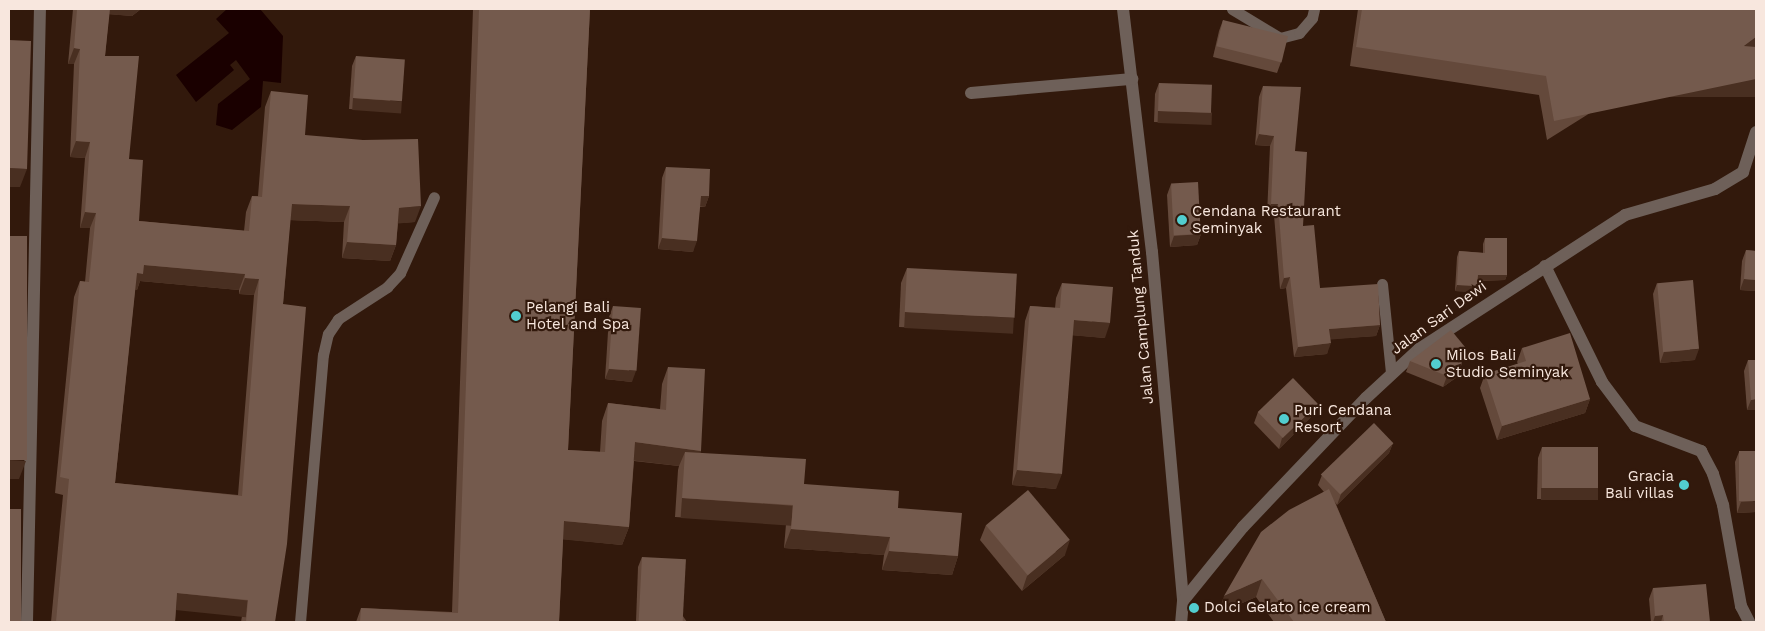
<!DOCTYPE html>
<html>
<head>
<meta charset="utf-8">
<style>
	body { margin:0 }
	#map { position:relative; width:1765px; height:631px; overflow:hidden; background:#32190c; font-family:"Work Sans",sans-serif }
	div>[style] { position:absolute }
	[style*='--x'] { left:calc(var(--x)*1px); top:calc(var(--y)*1px); width:calc(var(--w)*1px); rotate:calc(var(--a)*1deg) }
	.water>* { inset:0; background:#1a0000 }
	.lane>* { height:11px; margin:-5.5px; padding:0 5.5px; transform-origin:5.5px; border-radius:5.5px; background:#6e6059 }
	.street>* { height:12px; margin:-6px; padding:0 6px; transform-origin:6px; border-radius:6px; background:#6e6059 }
	.wall>* { inset:0; background:#64493b }
	.shaded-wall>* { inset:0; background:#492f21; transform-origin:0 0 }
	.building>* { inset:0; background:#745a4d; transform-origin:0 0 }
	.dots>* { width:14px; height:14px; translate:-50% -50%; box-sizing:border-box; border:2px solid #32190c; border-radius:50% }
	span { translate:-50% -50%; white-space:nowrap; text-align:center; line-height:1.15; -webkit-text-stroke:4.5px #32190c; paint-order:stroke }
	.poi-label { font-size:15px; color:#f8e7de }
	.left { translate:0 -50%; text-align:left }
	.right { translate:-100% -50%; text-align:right }
	.street-label { font-size:15px; color:#f8e7de }
	.frame { position:absolute; inset:0; border:10px solid #f8e7de; pointer-events:none }
</style>
</head>
<body>
<div id="map">
	<div class="water">
		<i style="clip-path:polygon(227px 9px,260px 9px,283px 36px,281px 83px,263px 81px,261px 107px,232px 130px,216px 125px,218px 104px,250px 79px,236px 60px,230px 65px,234px 70px,196px 102px,176px 75px,229px 33px,216px 19px)"></i>
	</div>
	<div class="lane">
		<i style="--x:1232;--y:9;--w:56;--a:31.1"></i>
		<i style="--x:1280;--y:38;--w:20;--a:-15"></i>
		<i style="--x:1299;--y:33;--w:20;--a:-49"></i>
		<i style="--x:1312;--y:18;--w:9;--a:-77"></i>
		<i style="--x:1382;--y:284;--w:89;--a:84.2"></i>
		<i style="--x:300;--y:622;--w:268;--a:-85.1"></i>
		<i style="--x:323;--y:355;--w:22;--a:-77"></i>
		<i style="--x:328;--y:334;--w:18;--a:-56"></i>
		<i style="--x:338;--y:319;--w:59;--a:-33.1"></i>
		<i style="--x:387;--y:287;--w:19;--a:-47"></i>
		<i style="--x:400;--y:273;--w:83;--a:-65.9"></i>
	</div>
	<div class="street">
		<i style="--x:1123;--y:9;--w:245;--a:83.2"></i>
		<i style="--x:1152;--y:252;--w:350;--a:84.9"></i>
		<i style="--x:1183;--y:601;--w:21;--a:95"></i>
		<i style="--x:971;--y:93;--w:162;--a:-5"></i>
		<i style="--x:1545;--y:266;--w:129;--a:63.8"></i>
		<i style="--x:1602;--y:382;--w:55;--a:53.1"></i>
		<i style="--x:1635;--y:426;--w:71;--a:20.7"></i>
		<i style="--x:1701;--y:451;--w:26;--a:62"></i>
		<i style="--x:1713;--y:474;--w:33;--a:72"></i>
		<i style="--x:1723;--y:505;--w:103;--a:79.9"></i>
		<i style="--x:1741;--y:606;--w:18;--a:63"></i>
		<i style="--x:1183;--y:601;--w:95;--a:-51"></i>
		<i style="--x:1243;--y:527;--w:178;--a:-46.4"></i>
		<i style="--x:1366;--y:398;--w:72;--a:-42.8"></i>
		<i style="--x:1419;--y:349;--w:246;--a:-33"></i>
		<i style="--x:1625;--y:215;--w:94;--a:-16.1"></i>
		<i style="--x:1715;--y:189;--w:33;--a:-31"></i>
		<i style="--x:1743;--y:172;--w:42;--a:-72"></i>
		<i style="--x:27;--y:622;--w:613;--a:-88.79"></i>
	</div>
	<div class="wall">
		<i style="clip-path:polygon(evenodd,73px 9px,141px 9px,132px 16px,109px 14px,105px 56px,129px 159px,139px 221px,244px 231px,246px 212px,252px 196px,258px 196px,265px 107px,271px 91px,305px 135px,415px 222px,398px 223px,396px 245px,390px 261px,342px 258px,344px 222px,290px 220px,283px 304px,275px 622px,241px 622px,242px 616px,176px 609px,175px 622px,51px 622px,63px 495px,55px 493px,74px 297px,80px 281px,85px 282px,90px 228px,80px 228px,85px 158px,70px 157px,74px 64px,68px 64px,73px 9px,140px 281px,239px 290px,239px 294px,254px 295px,238px 495px,115px 483px,135px 289px,137px 290px,140px 281px)"></i>
		<i style="clip-path:polygon(473px 9px,590px 9px,568px 450px,600px 452px,602px 421px,608px 403px,660px 409px,662px 384px,668px 367px,701px 451px,700px 453px,804px 484px,898px 508px,958px 556px,952px 575px,882px 570px,884px 555px,784px 548px,786px 524px,675px 517px,678px 470px,679px 466px,634px 461px,629px 527px,622px 545px,563px 539px,559px 622px,356px 622px,361px 608px,452px 612px)"></i>
		<i style="clip-path:polygon(1358px 9px,1756px 9px,1547px 140px,1539px 95px,1350px 66px)"></i>
		<i style="clip-path:polygon(1223px 20px,1281px 62px,1277px 73px,1213px 57px,1219px 31px)"></i>
		<i style="clip-path:polygon(356px 56px,399px 112px,349px 109px,352px 66px)"></i>
		<i style="clip-path:polygon(1159px 83px,1212px 113px,1208px 124px,1154px 122px,1155px 94px)"></i>
		<i style="clip-path:polygon(1263px 86px,1295px 151px,1303px 226px,1320px 288px,1380px 325px,1376px 336px,1330px 339px,1327px 354px,1294px 357px,1286px 288px,1280px 289px,1274px 215px,1267px 215px,1270px 146px,1255px 145px,1259px 97px)"></i>
		<i style="clip-path:polygon(666px 167px,709px 196px,705px 207px,700px 207px,693px 252px,658px 249px,662px 178px)"></i>
		<i style="clip-path:polygon(1171px 184px,1201px 234px,1197px 245px,1170px 247px,1167px 195px)"></i>
		<i style="clip-path:polygon(1485px 238px,1507px 275px,1505px 280px,1478px 281px,1477px 286px,1475px 292px,1455px 291px,1457px 257px,1459px 251px,1483px 253px,1483px 244px)"></i>
		<i style="clip-path:polygon(1746px 250px,1756px 251px,1756px 291px,1740px 290px,1742px 261px)"></i>
		<i style="clip-path:polygon(907px 268px,1009px 332px,899px 327px,901px 283px)"></i>
		<i style="clip-path:polygon(1062px 283px,1105px 338px,1072px 335px,1056px 489px,1012px 485px,1025px 321px,1030px 306px,1055px 308px,1056px 298px)"></i>
		<i style="clip-path:polygon(1657px 283px,1695px 360px,1660px 363px,1653px 294px)"></i>
		<i style="clip-path:polygon(613px 306px,632px 382px,605px 379px,609px 317px)"></i>
		<i style="clip-path:polygon(1522px 348px,1590px 399px,1585px 413px,1497px 440px,1480px 388px,1485px 374px,1518px 364px,1517px 362px)"></i>
		<i style="clip-path:polygon(1748px 360px,1756px 360px,1756px 410px,1747px 410px,1744px 371px)"></i>
		<i style="clip-path:polygon(1410px 361px,1461px 366px,1457px 377px,1443px 387px,1406px 372px)"></i>
		<i style="clip-path:polygon(1318px 404px,1314px 414px,1279px 449px,1254px 423px,1258px 412px)"></i>
		<i style="clip-path:polygon(1393px 443px,1389px 453px,1337px 505px,1335px 502px,1386px 622px,1274px 622px,1256px 597px,1217px 614px,1324px 492px,1318px 485px,1322px 475px)"></i>
		<i style="clip-path:polygon(1542px 447px,1598px 488px,1594px 499px,1537px 499px,1538px 458px)"></i>
		<i style="clip-path:polygon(1739px 452px,1756px 512px,1737px 513px,1735px 462px)"></i>
		<i style="clip-path:polygon(986px 525px,1065px 555px,1022px 591px,980px 540px)"></i>
		<i style="clip-path:polygon(642px 557px,687px 622px,636px 622px,638px 567px)"></i>
		<i style="clip-path:polygon(1653px 588px,1710px 622px,1651px 622px,1649px 599px)"></i>
	</div>
	<div class="shaded-wall">
		<i style="clip-path:polygon(107px 9px,141px 9px,132px 16px,105px 14px)"></i>
		<i style="clip-path:polygon(1756px 37px,1756px 51px,1744px 46px)"></i>
		<i style="clip-path:polygon(74px 48px,80px 49px,74px 64px,68px 64px)"></i>
		<i style="left:1756px;top:79px;width:18px;height:206px;rotate:90deg"></i>
		<i style="left:353px;top:98px;width:49px;height:12px;rotate:4deg"></i>
		<i style="left:1158px;top:111px;width:54px;height:12px;rotate:2deg"></i>
		<i style="clip-path:polygon(1259px 134px,1274px 136px,1270px 146px,1255px 145px)"></i>
		<i style="clip-path:polygon(76px 141px,90px 142px,85px 158px,70px 157px)"></i>
		<i style="clip-path:polygon(9px 168px,27px 169px,20px 187px,9px 187px)"></i>
		<i style="clip-path:polygon(701px 196px,709px 196px,705px 207px,697px 206px)"></i>
		<i style="clip-path:polygon(292px 204px,350px 206px,344px 222px,286px 220px)"></i>
		<i style="clip-path:polygon(1271px 204px,1278px 204px,1274px 215px,1267px 215px)"></i>
		<i style="clip-path:polygon(421px 206px,415px 222px,393px 224px,399px 208px)"></i>
		<i style="clip-path:polygon(85px 212px,96px 213px,90px 228px,80px 228px)"></i>
		<i style="clip-path:polygon(1201px 234px,1197px 245px,1170px 247px,1174px 236px)"></i>
		<i style="clip-path:polygon(662px 238px,697px 241px,693px 252px,658px 249px)"></i>
		<i style="clip-path:polygon(347px 242px,396px 245px,390px 261px,342px 258px)"></i>
		<i style="clip-path:polygon(144px 265px,245px 274px,239px 290px,140px 281px,137px 290px,131px 289px,137px 273px)"></i>
		<i style="clip-path:polygon(1478px 275px,1507px 275px,1505px 280px,1476px 281px)"></i>
		<i style="clip-path:polygon(1290px 277px,1286px 288px,1280px 289px,1284px 278px)"></i>
		<i style="clip-path:polygon(245px 278px,259px 279px,254px 295px,239px 294px)"></i>
		<i style="clip-path:polygon(1744px 279px,1756px 280px,1756px 291px,1740px 290px)"></i>
		<i style="clip-path:polygon(1457px 285px,1477px 286px,1475px 292px,1455px 291px)"></i>
		<i style="left:905px;top:312px;width:109px;height:16px;rotate:3deg"></i>
		<i style="clip-path:polygon(1074px 320px,1110px 323px,1105px 338px,1068px 335px)"></i>
		<i style="clip-path:polygon(1380px 325px,1376px 336px,1325px 340px,1329px 329px)"></i>
		<i style="clip-path:polygon(1331px 343px,1327px 354px,1294px 357px,1298px 347px)"></i>
		<i style="clip-path:polygon(1699px 349px,1695px 360px,1660px 363px,1664px 352px)"></i>
		<i style="clip-path:polygon(1461px 366px,1457px 377px,1443px 387px,1447px 376px)"></i>
		<i style="clip-path:polygon(609px 369px,636px 371px,632px 382px,605px 379px)"></i>
		<i style="clip-path:polygon(1590px 399px,1585px 413px,1497px 440px,1502px 426px)"></i>
		<i style="clip-path:polygon(1756px 399px,1756px 410px,1747px 410px,1751px 400px)"></i>
		<i style="clip-path:polygon(1318px 404px,1314px 414px,1279px 449px,1282px 438px)"></i>
		<i style="clip-path:polygon(635px 442px,701px 451px,695px 468px,685px 452px,679px 466px,629px 460px)"></i>
		<i style="clip-path:polygon(1393px 443px,1389px 453px,1337px 505px,1341px 494px)"></i>
		<i style="clip-path:polygon(9px 460px,26px 461px,19px 479px,9px 479px)"></i>
		<i style="clip-path:polygon(1017px 470px,1062px 474px,1056px 489px,1012px 485px)"></i>
		<i style="left:1541px;top:488px;width:57px;height:12px"></i>
		<i style="left:682px;top:498px;width:111px;height:20px;rotate:4deg"></i>
		<i style="clip-path:polygon(1756px 501px,1756px 512px,1737px 513px,1741px 502px)"></i>
		<i style="clip-path:polygon(564px 521px,629px 527px,622px 545px,558px 539px)"></i>
		<i style="clip-path:polygon(791px 529px,890px 537px,884px 555px,784px 548px)"></i>
		<i style="clip-path:polygon(1070px 540px,1065px 555px,1022px 591px,1027px 576px)"></i>
		<i style="clip-path:polygon(889px 551px,958px 556px,952px 575px,882px 570px)"></i>
		<i style="clip-path:polygon(1262px 579px,1256px 597px,1217px 614px,1224px 596px)"></i>
		<i style="left:177px;top:593px;width:71px;height:17px;rotate:6deg"></i>
		<i style="clip-path:polygon(1663px 615px,1661px 622px,1653px 622px,1655px 616px)"></i>
	</div>
	<div class="building">
		<i style="clip-path:polygon(evenodd,77px 9px,110px 9px,105px 56px,139px 56px,129px 159px,143px 160px,139px 221px,249px 231px,252px 196px,262px 197px,271px 91px,308px 95px,305px 135px,363px 140px,418px 139px,421px 206px,399px 208px,396px 245px,347px 242px,350px 206px,292px 204px,283px 304px,306px 307px,287px 544px,275px 622px,246px 622px,248px 600px,177px 593px,175px 622px,56px 622px,69px 479px,60px 477px,80px 281px,89px 282px,96px 213px,85px 212px,90px 142px,76px 141px,80px 49px,74px 48px,77px 9px,144px 265px,245px 274px,245px 278px,259px 279px,242px 496px,115px 483px,137px 273px,143px 274px,144px 265px)"></i>
		<i style="clip-path:polygon(479px 9px,590px 9px,568px 450px,605px 452px,608px 403px,666px 410px,668px 367px,705px 369px,701px 451px,635px 442px,629px 527px,564px 521px,559px 622px,360px 622px,361px 608px,458px 613px)"></i>
		<i style="clip-path:polygon(1362px 9px,1756px 9px,1756px 37px,1744px 46px,1756px 47px,1756px 79px,1554px 121px,1546px 76px,1356px 47px)"></i>
		<i style="left:1223px;top:20px;width:67px;height:27px;rotate:14deg"></i>
		<i style="clip-path:polygon(9px 40px,31px 41px,27px 169px,9px 168px)"></i>
		<i style="left:356px;top:56px;width:49px;height:42px;rotate:4deg"></i>
		<i style="left:1159px;top:83px;width:53px;height:28px;rotate:2deg"></i>
		<i style="clip-path:polygon(1263px 86px,1301px 87px,1295px 151px,1307px 152px,1303px 226px,1314px 225px,1320px 288px,1378px 284px,1380px 325px,1329px 329px,1331px 343px,1298px 347px,1290px 277px,1284px 278px,1278px 204px,1271px 204px,1274px 136px,1259px 134px)"></i>
		<i style="clip-path:polygon(666px 167px,710px 169px,709px 196px,701px 196px,697px 241px,662px 238px)"></i>
		<i style="left:1198px;top:182px;width:52px;height:27px;rotate:87deg"></i>
		<i style="left:9px;top:236px;width:18px;height:224px"></i>
		<i style="clip-path:polygon(1485px 238px,1507px 238px,1507px 275px,1478px 275px,1477px 286px,1457px 285px,1459px 251px,1485px 253px)"></i>
		<i style="clip-path:polygon(1746px 250px,1756px 251px,1756px 280px,1744px 279px)"></i>
		<i style="left:907px;top:268px;width:110px;height:44px;rotate:3deg"></i>
		<i style="left:1693px;top:280px;width:69px;height:36px;rotate:85deg"></i>
		<i style="clip-path:polygon(1062px 283px,1113px 287px,1110px 323px,1074px 320px,1062px 474px,1017px 470px,1030px 306px,1060px 308px)"></i>
		<i style="left:613px;top:306px;width:28px;height:63px;rotate:4deg"></i>
		<i style="clip-path:polygon(1451px 330px,1465px 347px,1461px 366px,1447px 376px,1410px 361px)"></i>
		<i style="clip-path:polygon(1570px 333px,1590px 399px,1502px 426px,1485px 374px,1526px 361px,1522px 348px)"></i>
		<i style="clip-path:polygon(1748px 360px,1756px 360px,1756px 399px,1751px 400px)"></i>
		<i style="left:1293px;top:378px;width:36px;height:49px;rotate:46deg"></i>
		<i style="left:1374px;top:423px;width:28px;height:74px;rotate:46deg"></i>
		<i style="left:1542px;top:447px;width:56px;height:41px"></i>
		<i style="left:1756px;top:451px;width:50px;height:17px;rotate:90deg"></i>
		<i style="clip-path:polygon(685px 452px,806px 459px,804px 484px,899px 491px,898px 508px,962px 513px,958px 556px,889px 551px,890px 537px,791px 529px,793px 505px,682px 498px)"></i>
		<i style="clip-path:polygon(1329px 489px,1386px 622px,1294px 622px,1262px 579px,1224px 596px,1261px 532px,1289px 510px)"></i>
		<i style="left:1028px;top:490px;width:65px;height:55px;rotate:50deg"></i>
		<i style="left:9px;top:509px;width:12px;height:113px"></i>
		<i style="left:642px;top:557px;width:44px;height:65px;rotate:3deg"></i>
		<i style="clip-path:polygon(1706px 584px,1710px 622px,1664px 622px,1663px 615px,1655px 616px,1653px 588px)"></i>
	</div>
	<div class="dots">
		<i style="left:1182px;top:220px;background:#52cdcf"></i>
		<i style="left:516px;top:316px;background:#52cdcf"></i>
		<i style="left:1436px;top:364px;background:#52cdcf"></i>
		<i style="left:1284px;top:419px;background:#52cdcf"></i>
		<i style="left:1684px;top:485px;background:#52cdcf"></i>
		<i style="left:1194px;top:608px;background:#52cdcf"></i>
	</div>
	<div class="poi-label">
		<span class="left" style="left:1192px;top:220px">Cendana Restaurant<br>Seminyak</span>
		<span class="left" style="left:526px;top:316px">Pelangi Bali<br>Hotel and Spa</span>
		<span class="left" style="left:1446px;top:364px">Milos Bali<br>Studio Seminyak</span>
		<span class="left" style="left:1294px;top:419px">Puri Cendana<br>Resort</span>
		<span class="right" style="left:1674px;top:485px">Gracia<br>Bali villas</span>
		<span class="left" style="left:1204px;top:608px">Dolci Gelato ice cream</span>
	</div>
	<div class="street-label">
		<span style="left:1141px;top:317px;rotate:-95deg">Jalan Camplung Tanduk</span>
		<span style="left:1439px;top:318px;rotate:-36deg">Jalan Sari Dewi</span>
	</div>
	<div class="frame"></div>
</div>
</body>
</html>
